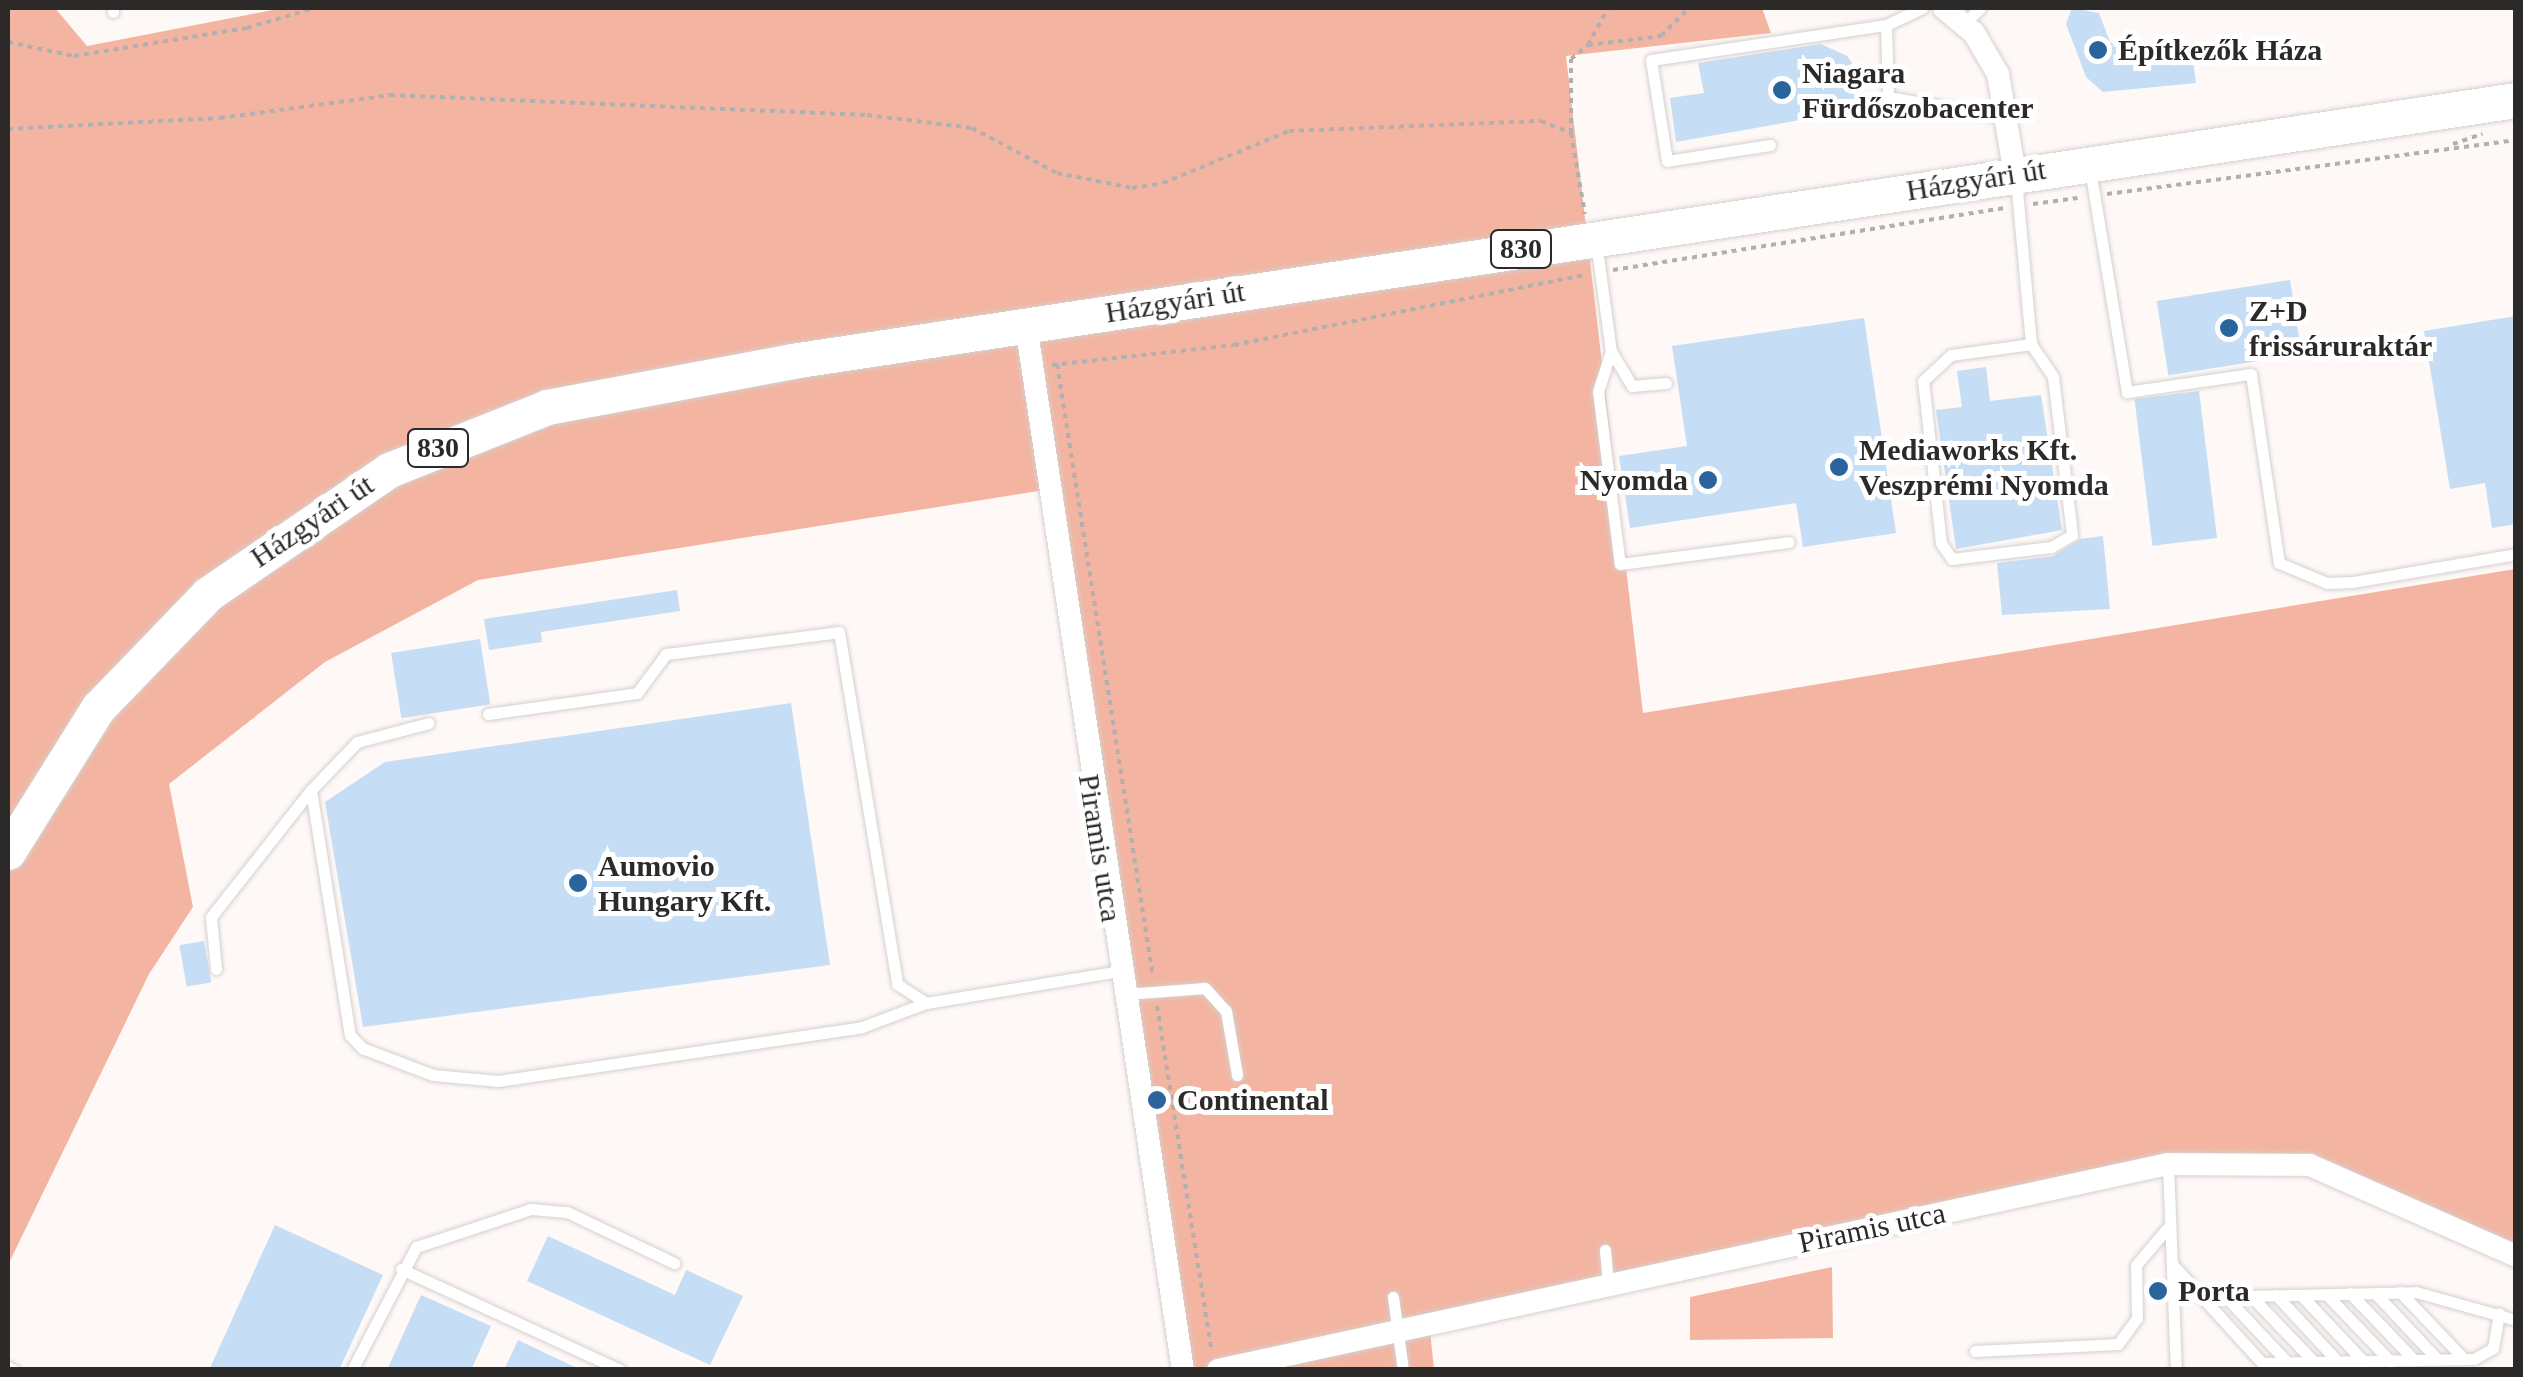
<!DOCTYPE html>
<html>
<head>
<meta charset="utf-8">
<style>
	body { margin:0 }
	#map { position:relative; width:2523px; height:1377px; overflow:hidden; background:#fef9f7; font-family:"Times New Roman",serif }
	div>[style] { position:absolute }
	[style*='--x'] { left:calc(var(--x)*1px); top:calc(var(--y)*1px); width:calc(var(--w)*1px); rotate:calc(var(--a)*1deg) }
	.green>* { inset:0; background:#f3b5a2 }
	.building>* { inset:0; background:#c6ddf6; transform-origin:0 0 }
	.path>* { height:4px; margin-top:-2px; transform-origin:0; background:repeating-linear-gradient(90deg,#b3afae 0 5px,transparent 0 10px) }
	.roads { filter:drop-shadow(0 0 2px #d5d0ce) drop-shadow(0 0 2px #d5d0ce) }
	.service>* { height:11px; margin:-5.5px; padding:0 5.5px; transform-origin:5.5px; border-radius:5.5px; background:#fff }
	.minor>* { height:22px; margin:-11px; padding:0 11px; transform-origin:11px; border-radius:11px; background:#fff }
	.primary>* { height:35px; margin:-17.5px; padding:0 17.5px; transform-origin:17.5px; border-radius:17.5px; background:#fff }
	.dots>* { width:28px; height:28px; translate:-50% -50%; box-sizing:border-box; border:5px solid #fff; border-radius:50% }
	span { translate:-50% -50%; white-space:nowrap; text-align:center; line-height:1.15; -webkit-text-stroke:10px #fff; paint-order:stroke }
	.shield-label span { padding:2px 8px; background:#fff; border:2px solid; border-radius:8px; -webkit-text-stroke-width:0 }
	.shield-label { font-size:28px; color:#2b2a29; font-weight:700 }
	.poi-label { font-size:30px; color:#2b2a29; font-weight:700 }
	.left { translate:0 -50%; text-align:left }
	.right { translate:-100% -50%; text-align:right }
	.street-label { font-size:30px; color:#2b2a29 }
	.frame { position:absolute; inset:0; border:10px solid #2b2a29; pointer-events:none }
</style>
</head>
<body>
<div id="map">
	<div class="green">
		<i style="clip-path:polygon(8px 8px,55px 8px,87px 46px,283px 8px,1762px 8px,1771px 33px,1566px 56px,1643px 713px,2515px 569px,2515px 1252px,2311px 1162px,2241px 1157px,1429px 1321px,1434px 1369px,1185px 1369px,1045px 490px,478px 580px,325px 662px,169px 784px,193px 907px,149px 974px,8px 1265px)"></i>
		<i style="clip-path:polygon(1832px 1267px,1833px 1338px,1690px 1340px,1690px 1297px)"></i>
	</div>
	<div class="building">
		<i style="clip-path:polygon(2072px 8px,2099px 13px,2110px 42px,2126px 53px,2191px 47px,2196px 83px,2103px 92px,2086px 77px,2066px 24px)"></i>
		<i style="clip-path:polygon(1821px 44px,1847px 56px,1860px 75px,1858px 98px,1846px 112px,1676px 142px,1670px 98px,1704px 93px,1698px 63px)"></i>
		<i style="left:2290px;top:280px;width:75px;height:135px;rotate:81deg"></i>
		<i style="clip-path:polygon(2516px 316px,2516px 524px,2492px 528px,2485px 483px,2450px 489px,2424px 331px)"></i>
		<i style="clip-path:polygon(1864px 318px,1896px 533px,1803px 547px,1796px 503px,1630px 528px,1619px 456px,1687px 446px,1672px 346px)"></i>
		<i style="clip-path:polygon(1986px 367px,1990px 401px,2041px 395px,2062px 530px,1956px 549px,1936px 410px,1962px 407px,1957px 371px)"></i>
		<i style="left:2199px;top:391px;width:148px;height:65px;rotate:83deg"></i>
		<i style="clip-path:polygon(2103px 536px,2110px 609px,2002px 615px,1997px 563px,2053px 556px,2080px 539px)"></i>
		<i style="clip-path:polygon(677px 590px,680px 611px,541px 632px,542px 642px,489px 650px,484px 619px)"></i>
		<i style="left:480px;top:639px;width:66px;height:90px;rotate:81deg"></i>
		<i style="clip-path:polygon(791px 703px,830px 965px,363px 1027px,325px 802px,385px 762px)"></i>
		<i style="left:204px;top:941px;width:42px;height:25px;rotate:80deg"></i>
		<i style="clip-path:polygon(275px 1225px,383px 1275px,339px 1370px,209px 1370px)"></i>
		<i style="clip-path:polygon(548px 1236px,675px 1295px,686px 1270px,743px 1296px,710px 1365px,527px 1281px)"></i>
		<i style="clip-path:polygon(421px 1295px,491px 1326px,471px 1370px,387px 1370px)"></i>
		<i style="clip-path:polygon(518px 1340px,581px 1370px,504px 1370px)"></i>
	</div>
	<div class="path">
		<i style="--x:8;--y:9;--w:1;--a:-45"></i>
		<i style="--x:8;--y:42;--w:67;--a:12"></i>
		<i style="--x:74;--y:56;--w:175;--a:-9.2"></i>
		<i style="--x:247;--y:28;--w:71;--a:-16.4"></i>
		<i style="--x:1588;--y:45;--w:42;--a:-61.6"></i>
		<i style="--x:8;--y:129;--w:212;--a:-3"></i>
		<i style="--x:220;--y:118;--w:172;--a:-7.7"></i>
		<i style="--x:390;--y:95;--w:477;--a:2.4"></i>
		<i style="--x:867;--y:115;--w:106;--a:7.1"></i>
		<i style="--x:972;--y:128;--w:96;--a:27.9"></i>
		<i style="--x:1057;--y:173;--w:76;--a:11.3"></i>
		<i style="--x:1132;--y:188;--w:31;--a:-9"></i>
		<i style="--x:1163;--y:183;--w:136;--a:-22.4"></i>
		<i style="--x:1289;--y:131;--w:252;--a:-2.3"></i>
		<i style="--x:1541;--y:121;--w:32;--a:22"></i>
		<i style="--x:1571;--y:133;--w:82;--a:80.2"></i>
		<i style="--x:1571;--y:133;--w:74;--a:-90"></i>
		<i style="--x:1571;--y:59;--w:22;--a:-39"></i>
		<i style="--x:1588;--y:45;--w:74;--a:-7"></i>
		<i style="--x:1661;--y:36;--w:40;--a:-45"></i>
		<i style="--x:2453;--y:144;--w:31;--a:-19"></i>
		<i style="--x:2107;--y:194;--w:413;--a:-7.5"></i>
		<i style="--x:2033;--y:204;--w:45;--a:-7.6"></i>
		<i style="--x:1613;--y:270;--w:396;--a:-9"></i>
		<i style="--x:1057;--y:364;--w:620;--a:81.1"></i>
		<i style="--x:1052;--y:365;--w:183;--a:-6.3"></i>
		<i style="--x:1234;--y:345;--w:357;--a:-11.3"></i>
		<i style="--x:1157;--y:1006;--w:350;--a:81"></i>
	</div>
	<div class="roads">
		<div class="service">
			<i style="--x:113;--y:8;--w:4;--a:90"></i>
			<i style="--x:1964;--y:24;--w:23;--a:-45"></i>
			<i style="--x:1886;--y:25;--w:72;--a:88.4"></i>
			<i style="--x:1888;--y:97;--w:122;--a:9.9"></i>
			<i style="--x:1770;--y:145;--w:104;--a:171.2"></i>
			<i style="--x:1667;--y:161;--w:102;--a:-99"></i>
			<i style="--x:1651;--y:60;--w:238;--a:-8.5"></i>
			<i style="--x:1886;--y:25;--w:40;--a:-25"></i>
			<i style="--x:2090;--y:169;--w:226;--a:80.6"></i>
			<i style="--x:2127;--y:392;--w:125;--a:-8.3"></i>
			<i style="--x:2251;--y:374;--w:191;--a:81.6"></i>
			<i style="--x:2279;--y:563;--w:52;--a:22.6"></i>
			<i style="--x:2327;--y:583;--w:26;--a:-2"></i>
			<i style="--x:2353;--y:582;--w:165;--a:-9.7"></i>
			<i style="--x:2016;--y:179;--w:166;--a:84.8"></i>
			<i style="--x:2031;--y:344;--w:40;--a:56"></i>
			<i style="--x:2053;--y:377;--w:159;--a:83.1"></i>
			<i style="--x:2072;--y:535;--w:24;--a:150"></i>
			<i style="--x:2051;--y:547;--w:100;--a:173.1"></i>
			<i style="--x:1952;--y:559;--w:19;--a:-125"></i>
			<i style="--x:1941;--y:543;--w:163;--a:-96.3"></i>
			<i style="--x:1923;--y:381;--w:38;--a:-43"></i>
			<i style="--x:1951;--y:355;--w:81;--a:-7.8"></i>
			<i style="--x:1596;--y:242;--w:110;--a:82.2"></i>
			<i style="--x:1611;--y:351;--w:42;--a:108"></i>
			<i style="--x:1598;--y:391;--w:174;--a:82.8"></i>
			<i style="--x:1620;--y:564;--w:170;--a:-7.4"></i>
			<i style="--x:1611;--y:351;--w:41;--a:59"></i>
			<i style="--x:1632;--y:386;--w:34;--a:-5"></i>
			<i style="--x:488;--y:714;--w:150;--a:-8"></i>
			<i style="--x:637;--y:693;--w:49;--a:-53.4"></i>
			<i style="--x:666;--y:654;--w:174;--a:-7.2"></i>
			<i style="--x:839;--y:632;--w:357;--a:80.6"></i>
			<i style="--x:897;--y:984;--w:35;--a:33"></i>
			<i style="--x:926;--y:1003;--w:197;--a:-9.4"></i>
			<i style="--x:311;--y:790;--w:248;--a:81"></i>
			<i style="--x:350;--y:1035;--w:18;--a:47"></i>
			<i style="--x:362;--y:1048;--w:76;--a:20.8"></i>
			<i style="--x:433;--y:1075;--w:65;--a:5.3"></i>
			<i style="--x:498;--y:1081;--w:368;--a:-8.4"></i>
			<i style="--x:862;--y:1027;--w:68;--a:-20.6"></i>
			<i style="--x:216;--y:969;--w:52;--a:-95.5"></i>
			<i style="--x:211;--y:917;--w:162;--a:-51.8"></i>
			<i style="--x:311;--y:790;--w:66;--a:-46.2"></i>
			<i style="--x:357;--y:742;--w:74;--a:-14.8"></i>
			<i style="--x:1126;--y:994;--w:79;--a:-4.3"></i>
			<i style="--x:1205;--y:988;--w:31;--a:48"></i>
			<i style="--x:1226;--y:1011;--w:65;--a:80.2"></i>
			<i style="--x:2168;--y:1164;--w:206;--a:87.8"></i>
			<i style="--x:1605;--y:1250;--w:35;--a:85"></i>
			<i style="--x:2172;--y:1264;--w:134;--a:47.7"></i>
			<i style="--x:2262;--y:1363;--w:212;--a:-1.1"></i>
			<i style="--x:2474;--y:1359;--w:22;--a:-30"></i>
			<i style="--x:2493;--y:1348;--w:35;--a:-80"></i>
			<i style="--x:401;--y:1269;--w:242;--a:24.7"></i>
			<i style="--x:2400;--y:1292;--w:93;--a:46.3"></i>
			<i style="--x:2350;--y:1293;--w:93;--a:46.3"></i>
			<i style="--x:2375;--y:1293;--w:92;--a:46.8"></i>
			<i style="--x:2326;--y:1294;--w:93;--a:46.3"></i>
			<i style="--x:2250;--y:1295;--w:93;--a:46.3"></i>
			<i style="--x:2276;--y:1295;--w:91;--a:47.2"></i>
			<i style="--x:2301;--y:1295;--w:91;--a:46.8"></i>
			<i style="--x:2225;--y:1296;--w:91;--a:46.8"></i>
			<i style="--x:1393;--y:1297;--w:74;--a:82.2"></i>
			<i style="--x:2202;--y:1297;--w:214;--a:-1.3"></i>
			<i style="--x:2416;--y:1292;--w:104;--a:15.6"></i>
			<i style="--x:1975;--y:1351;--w:143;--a:-2.8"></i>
			<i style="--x:2118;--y:1344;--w:32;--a:-54"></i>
			<i style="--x:2137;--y:1318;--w:53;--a:-91.1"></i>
			<i style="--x:2136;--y:1265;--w:52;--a:-49.6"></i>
			<i style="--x:8;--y:1367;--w:7;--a:27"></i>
			<i style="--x:352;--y:1370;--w:139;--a:-62.5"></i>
			<i style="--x:416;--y:1247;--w:121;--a:-18.3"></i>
			<i style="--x:531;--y:1209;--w:36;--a:5"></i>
			<i style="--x:567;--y:1212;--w:119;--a:25.5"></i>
		</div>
		<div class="minor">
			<i style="--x:1944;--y:8;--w:39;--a:40"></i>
			<i style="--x:1974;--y:33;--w:48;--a:59.7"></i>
			<i style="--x:1998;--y:74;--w:101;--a:80.4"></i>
			<i style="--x:1026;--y:325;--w:1057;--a:81.46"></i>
			<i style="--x:1218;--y:1370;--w:972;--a:-12.23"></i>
			<i style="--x:2168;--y:1164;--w:142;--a:0.4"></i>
			<i style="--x:2310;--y:1165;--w:225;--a:23.8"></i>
		</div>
		<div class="primary">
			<i style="--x:8;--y:852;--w:170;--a:-58"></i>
			<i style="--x:98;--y:708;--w:158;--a:-46"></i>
			<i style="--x:208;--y:594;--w:219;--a:-34.4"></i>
			<i style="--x:389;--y:470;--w:170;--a:-21.7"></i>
			<i style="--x:547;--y:407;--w:249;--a:-10.6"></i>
			<i style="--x:792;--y:361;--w:1744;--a:-8.61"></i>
		</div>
	</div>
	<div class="dots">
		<i style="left:2098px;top:50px;background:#29659c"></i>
		<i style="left:1782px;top:90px;background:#29659c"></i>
		<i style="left:2229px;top:328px;background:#29659c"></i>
		<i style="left:1839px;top:467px;background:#29659c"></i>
		<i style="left:1708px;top:480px;background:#29659c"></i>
		<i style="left:578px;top:883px;background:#29659c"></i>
		<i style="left:1157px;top:1100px;background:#29659c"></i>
		<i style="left:2158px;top:1291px;background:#29659c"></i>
	</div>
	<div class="shield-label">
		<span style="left:1521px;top:249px">830</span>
		<span style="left:438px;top:448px">830</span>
	</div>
	<div class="poi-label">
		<span class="left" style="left:2118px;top:50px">Építkezők Háza</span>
		<span class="left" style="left:1802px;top:90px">Niagara<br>Fürdőszobacenter</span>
		<span class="left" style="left:2249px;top:328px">Z+D<br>frissáruraktár</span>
		<span class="left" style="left:1859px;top:467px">Mediaworks Kft.<br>Veszprémi Nyomda</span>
		<span class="right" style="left:1688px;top:480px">Nyomda</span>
		<span class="left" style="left:598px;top:883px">Aumovio<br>Hungary Kft.</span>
		<span class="left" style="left:1177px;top:1100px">Continental</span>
		<span class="left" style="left:2178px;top:1291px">Porta</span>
	</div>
	<div class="street-label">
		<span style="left:1976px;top:180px;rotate:-9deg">Házgyári út</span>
		<span style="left:1175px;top:302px;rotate:-9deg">Házgyári út</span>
		<span style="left:312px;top:521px;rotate:-34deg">Házgyári út</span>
		<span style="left:1100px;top:848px;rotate:81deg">Piramis utca</span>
		<span style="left:1872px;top:1228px;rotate:-12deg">Piramis utca</span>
	</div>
	<div class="frame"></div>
</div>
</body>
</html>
